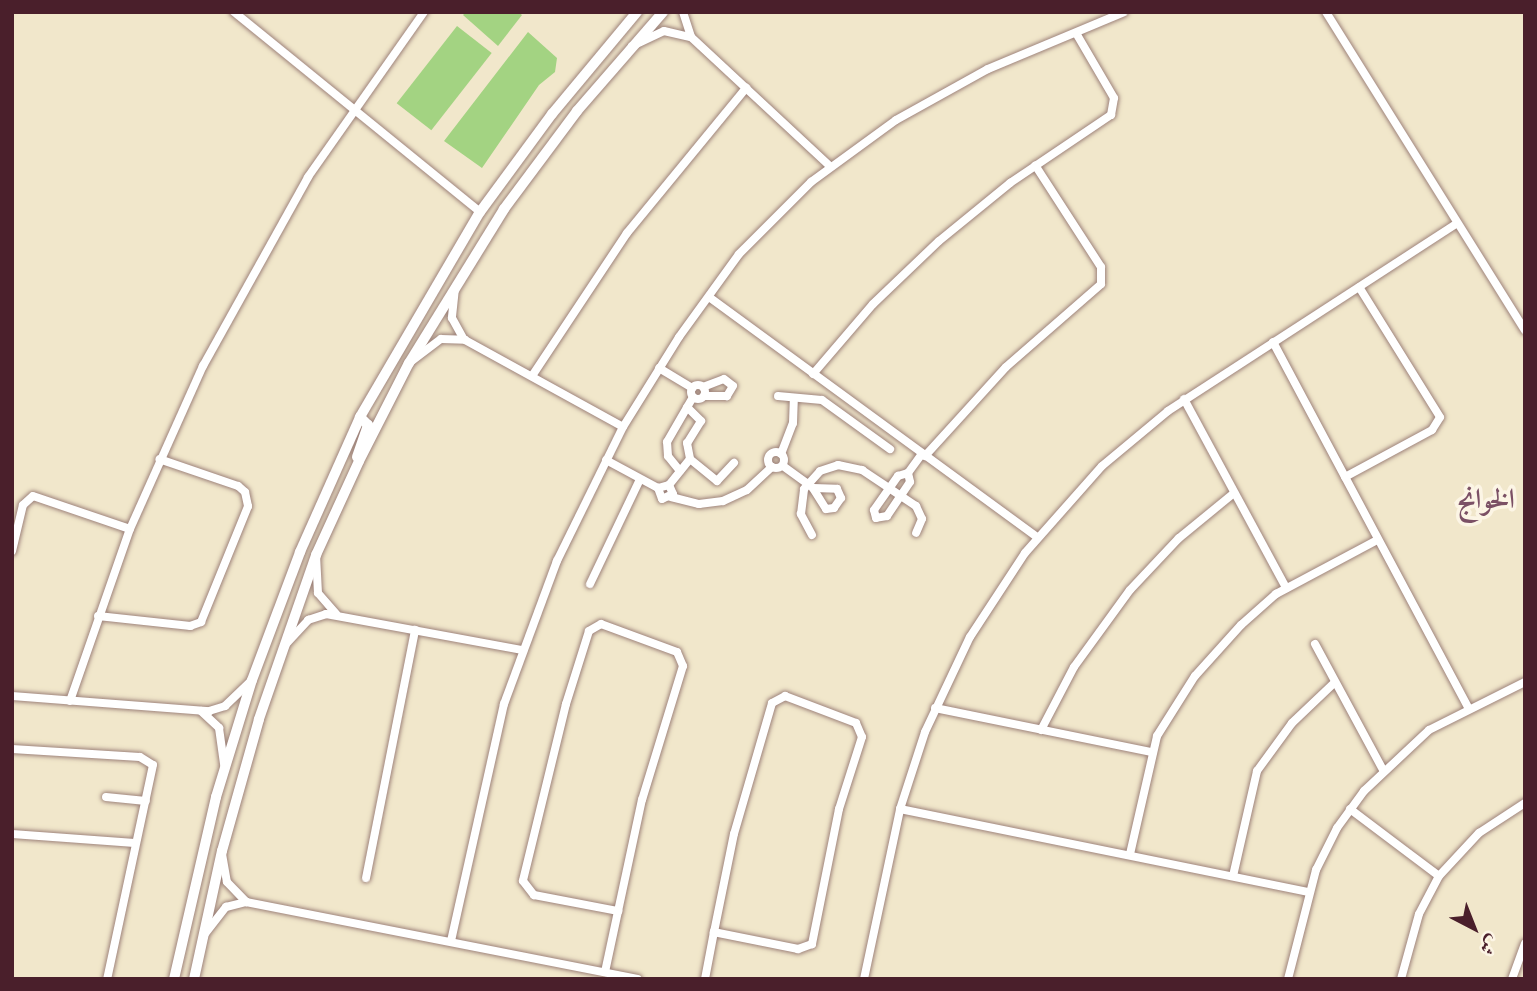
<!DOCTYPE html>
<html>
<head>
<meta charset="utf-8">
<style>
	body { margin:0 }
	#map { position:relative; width:1537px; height:991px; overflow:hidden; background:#f1e7cb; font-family:"Old Standard TT",Amiri,serif }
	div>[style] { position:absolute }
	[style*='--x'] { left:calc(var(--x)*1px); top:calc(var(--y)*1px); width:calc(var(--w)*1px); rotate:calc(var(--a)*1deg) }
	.green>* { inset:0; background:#a3d382; transform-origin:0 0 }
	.roads { filter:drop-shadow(0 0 2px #9e837b) drop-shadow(0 0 2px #9e837b) }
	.minor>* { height:8px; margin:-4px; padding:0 4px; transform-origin:4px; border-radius:4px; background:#fff }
	.minor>.ring { margin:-4px; padding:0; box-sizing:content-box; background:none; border:8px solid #fff; border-radius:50% }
	.tertiary>* { height:10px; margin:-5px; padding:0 5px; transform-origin:5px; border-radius:5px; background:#fff }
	span { translate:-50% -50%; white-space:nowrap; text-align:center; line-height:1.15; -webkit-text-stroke:7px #fcf5e5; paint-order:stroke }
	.district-label { font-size:28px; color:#7b5065; font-weight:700 }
	.frame { position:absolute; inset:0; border:14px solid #4a1f2b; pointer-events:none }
	.north { position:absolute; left:1439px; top:893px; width:70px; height:70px; -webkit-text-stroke:5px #fcf5e5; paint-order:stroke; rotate:138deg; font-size:19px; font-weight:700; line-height:28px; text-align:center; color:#4a1f2b }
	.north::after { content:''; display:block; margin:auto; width:24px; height:32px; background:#4a1f2b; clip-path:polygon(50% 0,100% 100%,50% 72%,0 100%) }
</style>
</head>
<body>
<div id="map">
	<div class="green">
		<i style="clip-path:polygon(466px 12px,518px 12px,522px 15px,498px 46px,463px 15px)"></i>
		<i style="left:457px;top:26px;width:44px;height:98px;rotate:38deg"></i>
		<i style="clip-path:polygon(528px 32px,557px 58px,555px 72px,539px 85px,482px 168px,444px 141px)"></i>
	</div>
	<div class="roads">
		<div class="minor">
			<i style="--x:234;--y:12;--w:317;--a:39.1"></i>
			<i style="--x:683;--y:12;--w:26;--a:72"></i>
			<i style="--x:691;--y:37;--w:190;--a:42.9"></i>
			<i style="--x:1326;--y:12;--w:375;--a:58"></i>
			<i style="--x:632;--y:46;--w:35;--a:-25"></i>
			<i style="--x:664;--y:31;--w:28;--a:13"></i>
			<i style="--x:455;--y:288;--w:30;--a:96"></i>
			<i style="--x:452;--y:318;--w:23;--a:61"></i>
			<i style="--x:709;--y:297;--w:406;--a:36.2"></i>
			<i style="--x:1273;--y:342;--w:414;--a:61.9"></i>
			<i style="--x:409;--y:363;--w:40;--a:-37"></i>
			<i style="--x:441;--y:339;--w:24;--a:2"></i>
			<i style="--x:465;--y:340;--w:180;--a:28.8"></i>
			<i style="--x:659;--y:368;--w:39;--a:31"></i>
			<i style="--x:813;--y:374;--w:92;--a:-49.4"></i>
			<i style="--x:873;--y:304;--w:91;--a:-43.7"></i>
			<i style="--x:939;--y:241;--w:92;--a:-39.2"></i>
			<i style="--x:1010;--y:183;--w:122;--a:-34"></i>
			<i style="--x:1111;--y:115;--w:17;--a:-80"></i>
			<i style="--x:1114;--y:98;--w:75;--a:-120.3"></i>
			<i style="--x:532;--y:376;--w:172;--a:-56.4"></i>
			<i style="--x:627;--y:233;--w:188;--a:-50.6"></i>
			<i class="ring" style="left:691px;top:385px;width:6px;height:6px"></i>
			<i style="--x:703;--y:387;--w:22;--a:-21"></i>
			<i style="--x:724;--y:379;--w:11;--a:38"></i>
			<i style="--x:733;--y:386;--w:12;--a:121"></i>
			<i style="--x:727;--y:396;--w:23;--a:180"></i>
			<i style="--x:778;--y:396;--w:44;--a:5.2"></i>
			<i style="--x:822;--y:400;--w:84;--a:35.8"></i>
			<i style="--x:1184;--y:399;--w:215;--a:61.6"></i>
			<i style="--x:687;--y:407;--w:20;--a:45"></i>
			<i style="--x:701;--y:421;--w:26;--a:122"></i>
			<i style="--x:687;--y:443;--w:16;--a:79"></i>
			<i style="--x:690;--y:459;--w:35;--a:39"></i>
			<i style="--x:717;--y:481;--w:25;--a:-47"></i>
			<i class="ring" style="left:768px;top:452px;width:8px;height:8px"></i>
			<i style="--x:781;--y:454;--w:33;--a:-69"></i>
			<i style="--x:793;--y:423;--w:24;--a:-88"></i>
			<i style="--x:925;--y:456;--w:120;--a:-47.7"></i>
			<i style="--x:1006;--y:367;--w:126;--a:-41.1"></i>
			<i style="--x:1101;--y:284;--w:17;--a:-90"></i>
			<i style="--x:1101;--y:267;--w:121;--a:-122.9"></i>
			<i style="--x:606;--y:460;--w:59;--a:28.3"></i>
			<i style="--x:783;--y:466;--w:32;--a:36"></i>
			<i style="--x:680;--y:471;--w:19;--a:-129"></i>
			<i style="--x:668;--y:456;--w:14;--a:-94"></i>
			<i style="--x:667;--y:442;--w:52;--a:-60"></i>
			<i style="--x:908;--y:473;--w:9;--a:77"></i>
			<i style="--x:910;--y:482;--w:41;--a:124.1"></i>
			<i style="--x:887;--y:516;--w:11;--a:170"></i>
			<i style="--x:876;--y:518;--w:8;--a:-104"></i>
			<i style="--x:874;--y:510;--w:42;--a:-54.8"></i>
			<i style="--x:898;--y:476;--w:10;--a:-17"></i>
			<i style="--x:908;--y:473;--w:24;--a:-54"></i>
			<i style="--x:1345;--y:477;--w:99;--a:-28.4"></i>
			<i style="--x:1432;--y:430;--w:15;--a:-58"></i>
			<i style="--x:1440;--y:417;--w:153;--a:-121.9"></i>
			<i style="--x:669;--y:485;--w:10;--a:66"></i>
			<i style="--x:673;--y:494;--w:12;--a:156"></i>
			<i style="--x:662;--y:499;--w:12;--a:-110"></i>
			<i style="--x:658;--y:488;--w:11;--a:-15"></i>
			<i style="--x:669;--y:485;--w:33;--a:-51"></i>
			<i style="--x:813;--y:488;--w:24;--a:2"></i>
			<i style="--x:837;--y:489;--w:10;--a:66"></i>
			<i style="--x:841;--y:498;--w:12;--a:125"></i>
			<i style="--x:834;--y:508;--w:8;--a:173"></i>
			<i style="--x:826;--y:509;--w:25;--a:-122"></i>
			<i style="--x:671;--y:497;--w:29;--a:14"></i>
			<i style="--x:699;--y:504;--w:24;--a:-7"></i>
			<i style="--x:723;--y:501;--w:26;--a:-25"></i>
			<i style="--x:747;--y:490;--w:34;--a:-43"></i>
			<i style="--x:812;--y:535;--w:24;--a:-118"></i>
			<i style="--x:801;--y:514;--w:25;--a:-83"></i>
			<i style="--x:804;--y:489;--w:24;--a:-48"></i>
			<i style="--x:820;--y:471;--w:19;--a:-18"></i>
			<i style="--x:838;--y:465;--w:25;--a:12"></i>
			<i style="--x:862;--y:470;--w:65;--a:33.7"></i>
			<i style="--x:916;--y:506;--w:14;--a:65"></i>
			<i style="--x:922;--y:519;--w:15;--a:113"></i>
			<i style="--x:12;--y:551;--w:47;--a:-76.6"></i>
			<i style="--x:23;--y:505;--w:13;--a:-42"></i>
			<i style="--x:33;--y:496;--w:102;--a:18.8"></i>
			<i style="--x:316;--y:555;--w:38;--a:87"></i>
			<i style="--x:318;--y:593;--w:28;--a:49"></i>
			<i style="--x:590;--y:584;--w:116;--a:-64.5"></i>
			<i style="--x:98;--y:616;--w:93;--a:6.2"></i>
			<i style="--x:190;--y:626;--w:12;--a:-20"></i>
			<i style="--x:201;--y:622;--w:125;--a:-67.9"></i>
			<i style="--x:248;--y:506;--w:14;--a:-102"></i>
			<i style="--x:245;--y:492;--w:9;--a:-139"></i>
			<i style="--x:238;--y:486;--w:83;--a:-161.1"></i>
			<i style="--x:286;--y:644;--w:33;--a:-47"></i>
			<i style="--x:308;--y:620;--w:19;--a:-18"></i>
			<i style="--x:326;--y:614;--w:200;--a:10.4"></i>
			<i style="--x:1315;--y:644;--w:143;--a:61.6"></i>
			<i style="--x:12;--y:696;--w:198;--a:4.4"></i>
			<i style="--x:209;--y:711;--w:17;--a:-17"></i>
			<i style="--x:225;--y:706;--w:37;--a:-44"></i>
			<i style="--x:70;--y:701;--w:182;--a:-70.8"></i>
			<i style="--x:130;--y:529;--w:179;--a:-65.9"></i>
			<i style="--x:203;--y:366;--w:216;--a:-60.9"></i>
			<i style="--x:308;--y:177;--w:202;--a:-54.9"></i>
			<i style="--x:935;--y:708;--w:220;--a:11.5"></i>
			<i style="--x:201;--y:711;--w:25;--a:43"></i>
			<i style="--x:219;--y:728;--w:37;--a:82"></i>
			<i style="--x:1041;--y:730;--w:71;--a:-62.4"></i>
			<i style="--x:1074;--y:667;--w:95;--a:-54"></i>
			<i style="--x:1130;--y:590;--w:71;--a:-46.7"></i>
			<i style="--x:1179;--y:538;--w:71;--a:-39.3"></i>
			<i style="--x:12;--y:749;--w:128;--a:3.6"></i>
			<i style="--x:140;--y:757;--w:15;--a:32"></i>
			<i style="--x:153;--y:765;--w:219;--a:102.1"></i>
			<i style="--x:106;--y:797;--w:40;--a:5.7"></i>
			<i style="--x:900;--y:809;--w:416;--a:11.5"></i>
			<i style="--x:1350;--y:809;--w:111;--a:37"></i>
			<i style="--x:12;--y:834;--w:123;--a:4.2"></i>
			<i style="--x:222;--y:854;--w:28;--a:80"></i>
			<i style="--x:227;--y:882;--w:28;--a:46"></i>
			<i style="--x:1130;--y:854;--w:121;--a:-77.1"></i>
			<i style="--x:1157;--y:736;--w:71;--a:-57.7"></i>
			<i style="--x:1195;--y:676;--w:69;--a:-48"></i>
			<i style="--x:1241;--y:625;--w:47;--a:-41.5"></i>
			<i style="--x:1276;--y:594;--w:115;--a:-28.1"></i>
			<i style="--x:1233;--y:876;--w:108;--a:-77.1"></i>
			<i style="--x:1257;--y:771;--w:59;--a:-53.9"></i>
			<i style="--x:1292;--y:723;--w:59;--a:-43.6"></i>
			<i style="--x:366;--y:878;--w:253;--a:-78.8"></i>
			<i style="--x:204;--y:935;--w:36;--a:-52"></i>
			<i style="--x:226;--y:907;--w:21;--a:-14"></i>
			<i style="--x:246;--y:902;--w:399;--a:11.1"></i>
			<i style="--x:451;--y:941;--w:243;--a:-77.4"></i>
			<i style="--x:504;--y:704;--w:153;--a:-69.7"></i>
			<i style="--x:557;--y:561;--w:149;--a:-63.8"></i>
			<i style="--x:623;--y:427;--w:106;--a:-58.1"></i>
			<i style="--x:679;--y:337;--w:102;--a:-54.1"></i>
			<i style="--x:739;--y:254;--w:102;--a:-45"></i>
			<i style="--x:811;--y:182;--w:105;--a:-36.1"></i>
			<i style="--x:896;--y:120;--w:105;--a:-29"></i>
			<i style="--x:988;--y:69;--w:147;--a:-22.7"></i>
			<i style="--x:605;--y:972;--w:176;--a:-77.9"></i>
			<i style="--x:642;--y:800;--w:140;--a:-73"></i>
			<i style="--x:683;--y:666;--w:15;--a:-113"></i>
			<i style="--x:677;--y:652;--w:81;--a:-159.8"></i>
			<i style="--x:601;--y:624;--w:14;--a:150"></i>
			<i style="--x:589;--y:631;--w:77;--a:107.5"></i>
			<i style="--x:566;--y:704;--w:182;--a:103.7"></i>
			<i style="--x:523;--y:881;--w:18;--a:52"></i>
			<i style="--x:534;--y:895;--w:86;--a:10.8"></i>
			<i style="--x:705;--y:979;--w:48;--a:-79.2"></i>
			<i style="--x:714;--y:932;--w:100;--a:-78.5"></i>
			<i style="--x:734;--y:834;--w:136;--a:-73.8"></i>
			<i style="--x:772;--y:703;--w:15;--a:-28"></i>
			<i style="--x:785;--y:696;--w:76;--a:20.8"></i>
			<i style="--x:856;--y:723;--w:15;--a:67"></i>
			<i style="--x:862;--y:737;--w:76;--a:107.7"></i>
			<i style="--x:839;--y:809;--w:138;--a:101.3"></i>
			<i style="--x:812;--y:944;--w:15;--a:160"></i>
			<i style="--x:798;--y:949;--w:86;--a:-168.6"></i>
			<i style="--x:864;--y:979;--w:174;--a:-78"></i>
			<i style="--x:900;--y:809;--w:81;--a:-72"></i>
			<i style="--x:925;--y:732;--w:105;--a:-64.7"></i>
			<i style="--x:970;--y:637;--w:100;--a:-56.8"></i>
			<i style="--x:1025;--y:553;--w:116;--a:-48.5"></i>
			<i style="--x:1102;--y:466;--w:86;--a:-39.8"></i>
			<i style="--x:1168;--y:411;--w:343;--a:-33"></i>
			<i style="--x:1288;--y:979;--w:113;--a:-75.6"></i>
			<i style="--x:1316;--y:870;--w:47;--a:-63.4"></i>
			<i style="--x:1337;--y:828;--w:46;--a:-53.9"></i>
			<i style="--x:1364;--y:791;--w:89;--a:-43.2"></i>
			<i style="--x:1429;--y:730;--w:107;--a:-26.6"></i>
			<i style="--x:1401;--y:979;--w:67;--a:-74.5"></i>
			<i style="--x:1419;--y:914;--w:43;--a:-62.2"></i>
			<i style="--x:1439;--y:876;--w:59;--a:-47.1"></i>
			<i style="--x:1479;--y:833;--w:55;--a:-33.1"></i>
			<i style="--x:1512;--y:979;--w:38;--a:-70"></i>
		</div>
		<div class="tertiary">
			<i style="--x:357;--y:457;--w:34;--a:-71"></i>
			<i style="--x:368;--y:425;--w:11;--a:-135"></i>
			<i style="--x:174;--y:979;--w:187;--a:-77"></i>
			<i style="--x:216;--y:797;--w:122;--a:-72.9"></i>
			<i style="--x:252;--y:680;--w:137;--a:-69.4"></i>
			<i style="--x:300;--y:552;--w:148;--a:-66"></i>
			<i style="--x:360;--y:417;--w:238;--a:-59.7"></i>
			<i style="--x:480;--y:212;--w:122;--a:-53.7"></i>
			<i style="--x:552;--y:114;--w:133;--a:-50.2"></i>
			<i style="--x:194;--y:979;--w:131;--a:-77.7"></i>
			<i style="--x:222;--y:851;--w:137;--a:-74.3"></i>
			<i style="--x:259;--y:719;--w:174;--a:-70.8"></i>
			<i style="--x:316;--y:555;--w:103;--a:-65.4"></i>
			<i style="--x:359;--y:461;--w:110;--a:-63"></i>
			<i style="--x:409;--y:363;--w:181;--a:-58.3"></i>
			<i style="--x:504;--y:209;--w:122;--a:-53.3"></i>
			<i style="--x:577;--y:111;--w:131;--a:-49"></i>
		</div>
	</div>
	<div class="district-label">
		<span style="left:1486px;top:501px">الخوانج</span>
	</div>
	<div class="frame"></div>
	<div class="north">ش</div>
</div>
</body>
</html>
